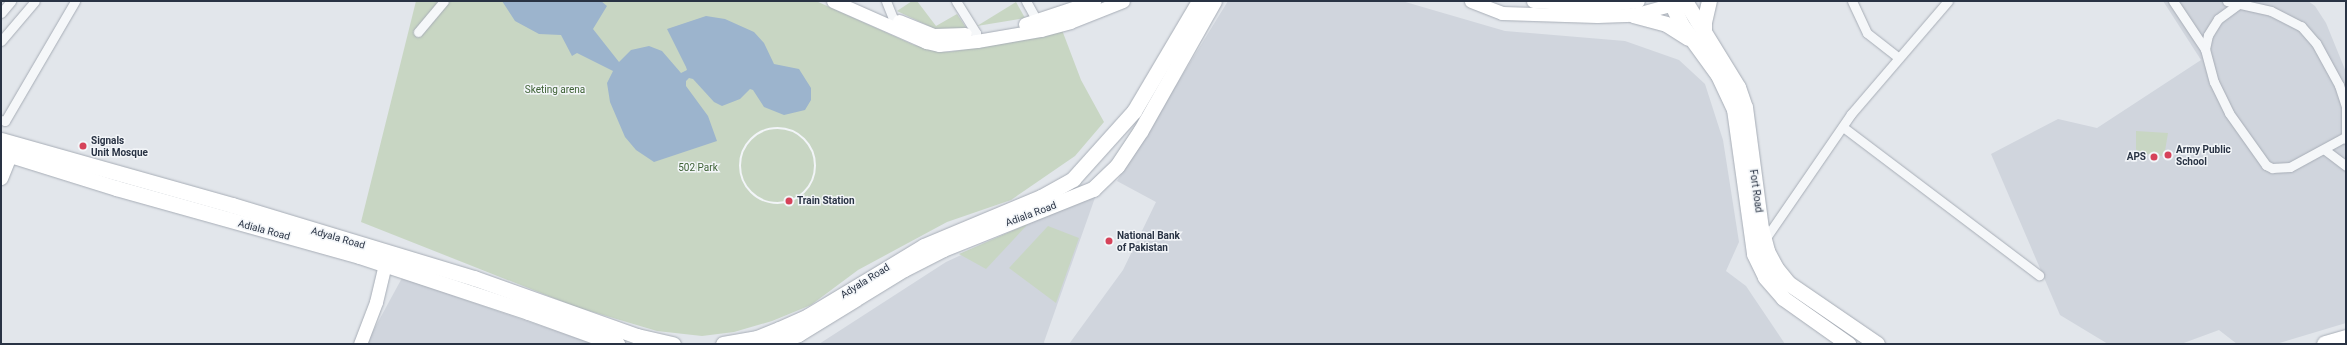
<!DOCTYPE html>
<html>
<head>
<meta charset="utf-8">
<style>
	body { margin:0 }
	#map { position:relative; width:2347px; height:345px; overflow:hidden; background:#e2e6eb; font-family:Roboto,sans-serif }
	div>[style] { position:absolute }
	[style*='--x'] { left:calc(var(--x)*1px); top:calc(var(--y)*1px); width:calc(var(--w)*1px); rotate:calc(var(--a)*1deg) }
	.built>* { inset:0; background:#d0d5dd }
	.green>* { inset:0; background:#c8d6c3 }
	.water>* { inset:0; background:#9cb4cd }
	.roads { filter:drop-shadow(0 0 1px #a7adb6) drop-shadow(0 0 1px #a7adb6) }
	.street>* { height:9px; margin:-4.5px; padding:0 4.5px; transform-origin:4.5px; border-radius:4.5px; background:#f5f7f9 }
	.secondary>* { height:13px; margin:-6.5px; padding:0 6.5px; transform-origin:6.5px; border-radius:6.5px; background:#fff }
	.primary>* { height:15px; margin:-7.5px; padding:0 7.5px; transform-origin:7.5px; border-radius:7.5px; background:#fff }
	.highway>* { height:17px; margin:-8.5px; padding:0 8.5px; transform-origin:8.5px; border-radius:8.5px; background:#fff }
	.rail>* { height:4px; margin-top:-2px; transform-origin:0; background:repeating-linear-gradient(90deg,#f2f5f8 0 8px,#7b8596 0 16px); box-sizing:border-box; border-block:1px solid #7b8596 }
	.rail>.ring { margin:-1.25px; padding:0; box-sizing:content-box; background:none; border:2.5px solid #f2f5f8; border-radius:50% }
	.dots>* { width:11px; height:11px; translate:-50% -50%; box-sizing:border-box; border:2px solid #f2f5f8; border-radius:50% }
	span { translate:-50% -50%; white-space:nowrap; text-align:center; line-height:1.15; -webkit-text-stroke:3px #f2f5f8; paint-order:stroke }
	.park-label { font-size:10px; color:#3e6135 }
	.poi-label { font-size:10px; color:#293344; font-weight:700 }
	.left { translate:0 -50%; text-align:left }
	.right { translate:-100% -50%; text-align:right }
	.street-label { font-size:10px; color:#293344 }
	.frame { position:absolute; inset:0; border:2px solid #293344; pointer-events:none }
</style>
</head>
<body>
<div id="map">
	<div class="built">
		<i style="clip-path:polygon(1228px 1px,1402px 1px,1505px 31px,1625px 41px,1679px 60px,1705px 84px,1723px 140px,1739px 242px,1726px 271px,1746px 286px,1785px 344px,1069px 344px,1123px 270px,1156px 202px,1117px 181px)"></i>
		<i style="clip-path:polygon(2163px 1px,2308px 1px,2315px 6px,2326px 23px,2346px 72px,2346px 323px,2276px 344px,2237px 344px,2219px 330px,2181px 344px,2108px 344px,2060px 315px,1991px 154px,2058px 119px,2097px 128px,2201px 60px)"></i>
		<i style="clip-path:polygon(1097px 192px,1044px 342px,1045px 344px,819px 344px,946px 262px)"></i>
		<i style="clip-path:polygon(402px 278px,594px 344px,366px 344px)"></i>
	</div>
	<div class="green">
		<i style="clip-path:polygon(416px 1px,816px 1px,914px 45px,949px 52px,1043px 37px,1062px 30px,1081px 80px,1104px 122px,1075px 156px,1011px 200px,947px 222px,858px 270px,811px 305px,772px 321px,734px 332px,702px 336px,657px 331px,576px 307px,361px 222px)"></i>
		<i style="clip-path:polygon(912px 1px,917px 1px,936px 26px,957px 14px,967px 29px,935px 29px,897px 11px)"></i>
		<i style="clip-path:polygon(1016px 2px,1025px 18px,977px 26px)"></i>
		<i style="clip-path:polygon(2136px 131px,2168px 133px,2165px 151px,2162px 156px,2138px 153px,2136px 149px)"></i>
		<i style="clip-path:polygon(1028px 224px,986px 269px,959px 254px)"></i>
		<i style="clip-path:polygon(1048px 226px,1079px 238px,1056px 303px,1009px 268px)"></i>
	</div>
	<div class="water">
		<i style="clip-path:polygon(502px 1px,601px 1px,607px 6px,593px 29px,619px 62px,631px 50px,649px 46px,662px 51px,681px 73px,687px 70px,686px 67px,667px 29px,706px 16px,725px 19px,754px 32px,764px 43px,774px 64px,799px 69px,811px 88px,811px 100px,805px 110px,784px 115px,764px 107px,753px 90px,750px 89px,740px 99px,722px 106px,714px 102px,693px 79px,689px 78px,686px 81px,686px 86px,708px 116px,717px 141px,654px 162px,636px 150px,625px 137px,610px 102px,607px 83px,613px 71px,577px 53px,572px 56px,561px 35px,539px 34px,515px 21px)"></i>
	</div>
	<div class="roads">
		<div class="street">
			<i style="--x:886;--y:1;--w:18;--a:68"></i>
			<i style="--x:893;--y:18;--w:9;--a:111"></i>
			<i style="--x:956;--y:1;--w:38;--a:58"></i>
			<i style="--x:976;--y:33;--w:8;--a:83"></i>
			<i style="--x:1026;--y:1;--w:26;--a:61"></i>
			<i style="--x:1852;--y:1;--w:35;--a:65"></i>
			<i style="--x:1867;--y:33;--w:39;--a:38"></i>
			<i style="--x:2173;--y:1;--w:58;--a:56.3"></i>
			<i style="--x:2205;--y:49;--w:34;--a:75"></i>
			<i style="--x:2214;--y:82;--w:34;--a:64"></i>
			<i style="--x:2229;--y:113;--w:64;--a:54.6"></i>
			<i style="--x:2266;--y:165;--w:7;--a:27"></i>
			<i style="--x:2272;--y:168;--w:18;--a:-3"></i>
			<i style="--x:2290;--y:167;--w:63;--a:-28.6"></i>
			<i style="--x:2227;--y:1;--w:45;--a:12.8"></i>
			<i style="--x:2271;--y:11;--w:34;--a:27"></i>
			<i style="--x:2301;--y:26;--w:23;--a:49"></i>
			<i style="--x:2316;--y:43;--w:48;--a:61.3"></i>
			<i style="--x:2339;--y:85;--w:22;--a:72"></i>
			<i style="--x:2346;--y:106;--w:33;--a:90"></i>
			<i style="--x:1;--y:13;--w:16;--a:-50"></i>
			<i style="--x:418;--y:32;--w:40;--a:-50"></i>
			<i style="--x:1;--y:41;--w:52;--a:-49.6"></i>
			<i style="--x:2205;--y:49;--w:14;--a:-78"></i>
			<i style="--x:2208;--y:35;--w:19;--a:-58"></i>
			<i style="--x:2218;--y:19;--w:26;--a:-36"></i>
			<i style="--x:1;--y:120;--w:4;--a:14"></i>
			<i style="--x:5;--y:121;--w:139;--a:-59.7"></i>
			<i style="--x:1843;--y:127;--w:246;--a:37.1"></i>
			<i style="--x:2325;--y:150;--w:26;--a:37"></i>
			<i style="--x:1763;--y:242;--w:155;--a:-55.5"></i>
			<i style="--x:1851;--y:114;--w:149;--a:-49.4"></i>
		</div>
		<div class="secondary">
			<i style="--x:833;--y:1;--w:102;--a:23.8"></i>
			<i style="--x:926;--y:42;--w:13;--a:13"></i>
			<i style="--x:939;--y:45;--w:38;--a:-6"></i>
			<i style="--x:977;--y:41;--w:65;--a:-9.8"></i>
			<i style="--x:1041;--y:30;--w:30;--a:-15"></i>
			<i style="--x:1070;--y:22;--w:57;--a:-21.6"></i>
			<i style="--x:1471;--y:1;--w:33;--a:21"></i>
			<i style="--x:1502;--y:13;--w:95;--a:1.8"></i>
			<i style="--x:1597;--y:16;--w:36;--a:-2"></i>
			<i style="--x:1633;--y:15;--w:50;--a:-15.2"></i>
			<i style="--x:1533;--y:1;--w:67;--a:3.4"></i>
			<i style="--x:1600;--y:5;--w:38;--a:-6"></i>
			<i style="--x:899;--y:21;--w:38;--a:22"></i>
			<i style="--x:934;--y:35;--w:31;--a:-2"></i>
			<i style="--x:1025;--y:24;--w:73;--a:-18.4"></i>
			<i style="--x:1;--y:178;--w:35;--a:-68"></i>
			<i style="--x:360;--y:344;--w:45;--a:-69.1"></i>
			<i style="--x:376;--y:302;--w:47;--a:-76.6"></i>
		</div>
		<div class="primary">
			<i style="--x:1670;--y:1;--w:25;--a:64"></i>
			<i style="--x:1681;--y:24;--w:63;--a:54"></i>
			<i style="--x:1718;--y:75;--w:38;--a:65"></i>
			<i style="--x:1734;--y:109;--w:146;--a:82.1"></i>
			<i style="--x:1754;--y:254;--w:25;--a:64"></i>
			<i style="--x:1765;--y:277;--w:28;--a:49"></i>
			<i style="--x:1783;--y:298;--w:80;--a:35.3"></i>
			<i style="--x:1685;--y:1;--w:101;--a:58.4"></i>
			<i style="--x:1738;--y:87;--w:21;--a:71"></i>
			<i style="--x:1745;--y:107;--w:122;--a:82.5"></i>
			<i style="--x:1761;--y:228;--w:24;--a:75"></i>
			<i style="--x:1767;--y:251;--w:19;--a:62"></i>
			<i style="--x:1776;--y:268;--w:19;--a:51"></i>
			<i style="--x:1788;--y:283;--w:108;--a:34.4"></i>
			<i style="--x:1633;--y:15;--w:34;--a:15"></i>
			<i style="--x:1666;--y:24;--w:26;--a:32"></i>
			<i style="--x:1704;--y:36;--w:14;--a:-90"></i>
			<i style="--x:1704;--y:22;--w:22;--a:-77"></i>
			<i style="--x:1;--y:140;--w:240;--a:15.7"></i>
			<i style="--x:232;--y:205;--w:253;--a:16.8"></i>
			<i style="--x:474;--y:278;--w:173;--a:19.6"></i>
			<i style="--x:637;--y:336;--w:37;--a:13"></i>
			<i style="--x:1;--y:152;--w:121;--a:17.4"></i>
			<i style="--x:116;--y:188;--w:252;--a:15.6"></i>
			<i style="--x:359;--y:256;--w:178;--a:18.3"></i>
			<i style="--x:528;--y:312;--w:95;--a:19.8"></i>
			<i style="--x:723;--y:344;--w:35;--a:-10"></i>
			<i style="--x:757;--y:338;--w:24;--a:-22"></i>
			<i style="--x:779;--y:329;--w:32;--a:-24"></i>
			<i style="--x:808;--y:316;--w:135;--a:-31.1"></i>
			<i style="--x:924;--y:246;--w:127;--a:-22.7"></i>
			<i style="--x:1041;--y:197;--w:37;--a:-29"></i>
			<i style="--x:1073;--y:179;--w:91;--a:-48.1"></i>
			<i style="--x:1134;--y:111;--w:128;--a:-59.4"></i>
			<i style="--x:771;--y:344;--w:29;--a:-20"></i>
			<i style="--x:798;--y:334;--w:124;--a:-31.5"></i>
			<i style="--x:904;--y:269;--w:44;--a:-27.1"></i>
			<i style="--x:943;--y:249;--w:162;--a:-21.8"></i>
			<i style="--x:1093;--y:189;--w:33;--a:-44"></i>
			<i style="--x:1117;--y:166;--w:43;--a:-56.3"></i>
			<i style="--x:1141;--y:130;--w:148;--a:-60.5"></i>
		</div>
		<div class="highway">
			<i style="--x:2325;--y:344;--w:22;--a:-16"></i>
		</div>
	</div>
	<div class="rail">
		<i class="ring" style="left:740px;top:128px;width:73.5px;height:73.5px"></i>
	</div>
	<div class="dots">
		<i style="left:83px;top:146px;background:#d64259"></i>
		<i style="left:2168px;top:155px;background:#d64259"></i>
		<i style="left:2154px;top:157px;background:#d64259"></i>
		<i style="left:789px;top:201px;background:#d64259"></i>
		<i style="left:1109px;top:241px;background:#d64259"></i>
	</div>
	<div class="park-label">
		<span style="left:555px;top:90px">Sketing arena</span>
		<span style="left:698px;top:168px">502 Park</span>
	</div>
	<div class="poi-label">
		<span class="left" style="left:91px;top:146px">Signals<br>Unit Mosque</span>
		<span class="left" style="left:2176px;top:155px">Army Public<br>School</span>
		<span class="right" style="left:2146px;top:157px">APS</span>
		<span class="left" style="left:797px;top:201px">Train Station</span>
		<span class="left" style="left:1117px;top:241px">National Bank<br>of Pakistan</span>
	</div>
	<div class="street-label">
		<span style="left:1756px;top:191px;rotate:82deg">Fort Road</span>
		<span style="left:1031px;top:214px;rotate:-20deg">Adiala Road</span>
		<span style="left:264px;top:230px;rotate:15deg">Adiala Road</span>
		<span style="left:338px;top:238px;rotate:16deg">Adyala Road</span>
		<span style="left:865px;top:281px;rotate:-32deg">Adyala Road</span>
	</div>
	<div class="frame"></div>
</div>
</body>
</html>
